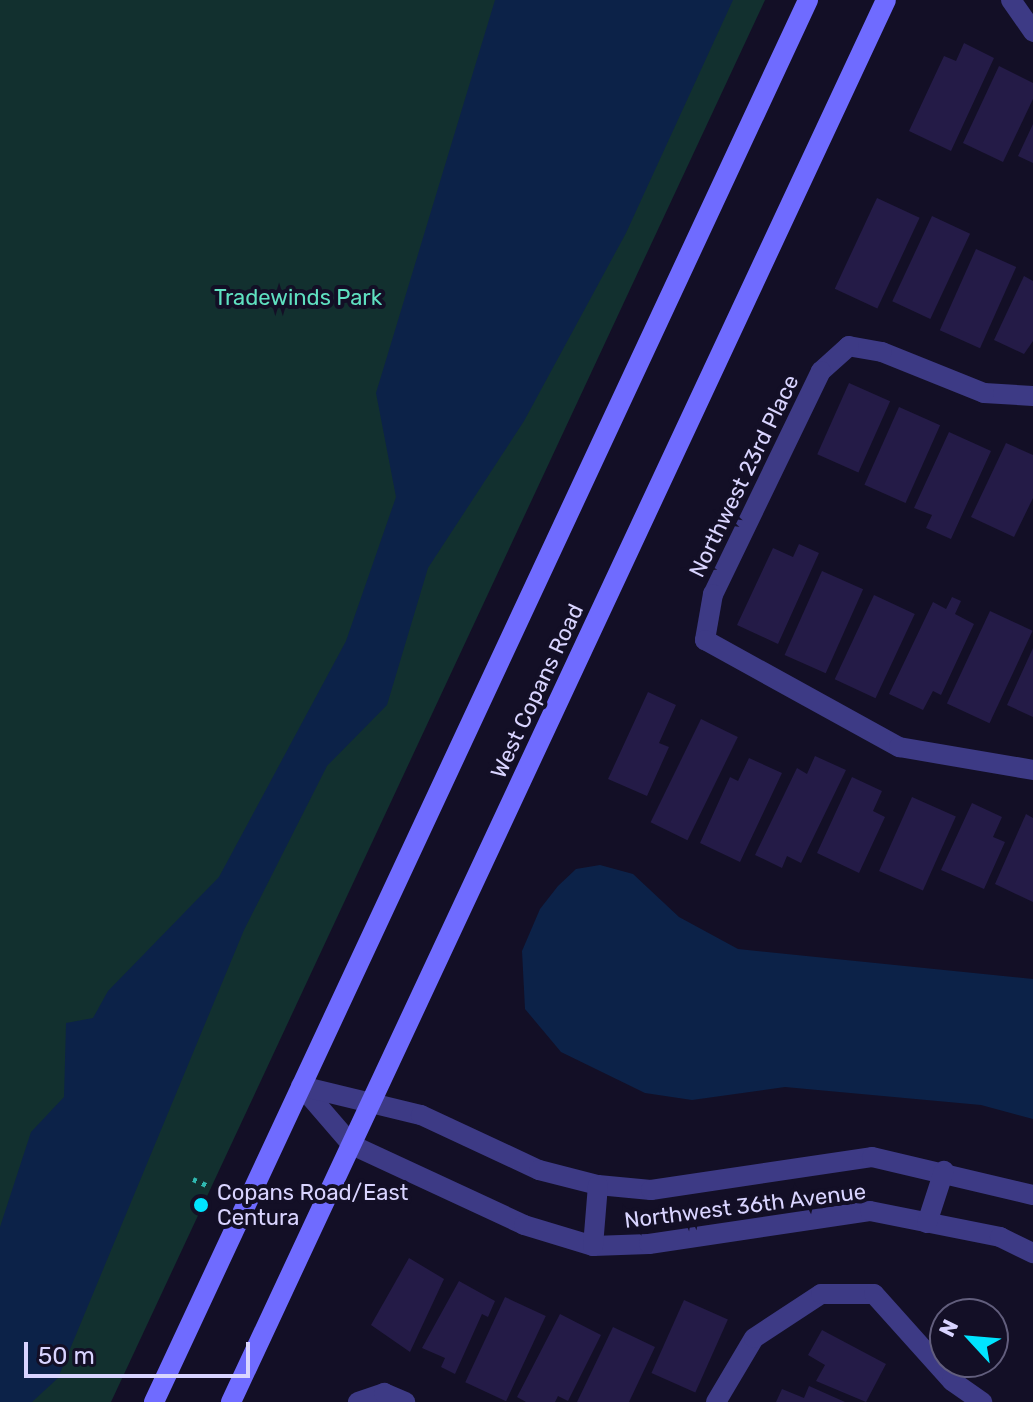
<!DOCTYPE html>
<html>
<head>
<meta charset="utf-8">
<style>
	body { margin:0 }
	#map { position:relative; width:1033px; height:1402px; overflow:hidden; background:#130f26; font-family:Rubik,sans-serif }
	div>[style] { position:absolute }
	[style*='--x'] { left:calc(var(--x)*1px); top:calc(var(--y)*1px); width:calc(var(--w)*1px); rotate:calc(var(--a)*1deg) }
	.green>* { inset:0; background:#12302f }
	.water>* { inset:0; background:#0c2248 }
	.building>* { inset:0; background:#241b47; transform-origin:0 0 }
	.path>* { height:5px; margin-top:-2.5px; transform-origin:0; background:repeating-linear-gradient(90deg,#2fb8b0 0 4px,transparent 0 10px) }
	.minor>* { height:20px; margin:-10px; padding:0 10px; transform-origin:10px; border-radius:10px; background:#3d3a85 }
	.secondary>* { height:20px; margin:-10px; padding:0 10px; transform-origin:10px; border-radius:10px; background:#6f6bff }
	.dots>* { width:22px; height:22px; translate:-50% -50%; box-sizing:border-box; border:4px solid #130f26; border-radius:50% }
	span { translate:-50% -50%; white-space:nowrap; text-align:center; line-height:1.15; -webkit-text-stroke:8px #130f26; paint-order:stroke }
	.park-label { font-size:22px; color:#5fe0c0 }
	.street-label { font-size:22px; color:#d9d4ff }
	.poi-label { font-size:22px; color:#d9d4ff }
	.left { translate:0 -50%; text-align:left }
	.north { position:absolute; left:929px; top:1298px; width:80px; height:80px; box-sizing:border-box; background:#130f26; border:2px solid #625e7d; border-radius:50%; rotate:296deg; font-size:22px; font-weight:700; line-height:32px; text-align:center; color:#d9d4ff }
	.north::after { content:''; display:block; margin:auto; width:28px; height:36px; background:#00e5ff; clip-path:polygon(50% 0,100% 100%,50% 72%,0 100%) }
	.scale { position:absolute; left:24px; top:1342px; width:226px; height:36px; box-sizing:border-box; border:4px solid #d9d4ff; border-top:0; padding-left:10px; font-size:24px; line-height:28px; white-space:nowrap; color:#d9d4ff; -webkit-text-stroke:6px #130f26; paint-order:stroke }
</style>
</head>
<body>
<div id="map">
	<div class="green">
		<i style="clip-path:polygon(0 0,765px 0,111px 1402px,0 1402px)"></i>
	</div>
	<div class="water">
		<i style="clip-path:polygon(495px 0,733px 0,626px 233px,524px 421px,428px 568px,387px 705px,327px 766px,244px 930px,58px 1378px,32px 1402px,0 1402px,0 1227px,31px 1132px,64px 1097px,66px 1023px,93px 1018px,108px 991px,219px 877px,346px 641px,396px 497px,376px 393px)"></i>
		<i style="clip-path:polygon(600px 865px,633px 874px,679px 917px,738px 949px,1033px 979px,1033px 1119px,981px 1105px,785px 1087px,692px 1100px,645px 1093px,561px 1052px,525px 1009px,522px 951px,540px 909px,558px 886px,576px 869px)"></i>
	</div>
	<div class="building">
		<i style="clip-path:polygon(964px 43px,994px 58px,951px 151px,909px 131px,944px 56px,956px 61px)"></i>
		<i style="clip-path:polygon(999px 66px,1033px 83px,1033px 99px,1003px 162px,963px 143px)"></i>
		<i style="clip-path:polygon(1033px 124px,1033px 163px,1018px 156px)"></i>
		<i style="left:877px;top:198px;width:47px;height:100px;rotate:25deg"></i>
		<i style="left:932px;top:216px;width:42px;height:94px;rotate:25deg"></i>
		<i style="left:976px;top:249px;width:44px;height:89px;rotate:24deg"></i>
		<i style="clip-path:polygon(1024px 276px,1033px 281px,1033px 341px,1024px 354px,994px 340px)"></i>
		<i style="left:849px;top:383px;width:45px;height:78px;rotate:24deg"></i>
		<i style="left:899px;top:407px;width:45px;height:85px;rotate:24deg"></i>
		<i style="clip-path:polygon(949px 432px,991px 451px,951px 539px,926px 528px,932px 515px,914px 508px)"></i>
		<i style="clip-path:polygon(1006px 443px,1033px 455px,1033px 498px,1014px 537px,971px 517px)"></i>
		<i style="clip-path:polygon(799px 544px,819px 553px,778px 644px,737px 625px,773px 548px,793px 557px)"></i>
		<i style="left:822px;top:571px;width:45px;height:92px;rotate:24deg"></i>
		<i style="left:874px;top:595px;width:45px;height:93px;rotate:25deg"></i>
		<i style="clip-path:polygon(952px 597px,961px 601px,955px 614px,974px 624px,941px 695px,933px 691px,923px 710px,889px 694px,933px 602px,946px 609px)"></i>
		<i style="left:990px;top:611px;width:47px;height:102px;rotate:25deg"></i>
		<i style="clip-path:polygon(1033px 648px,1033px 717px,1007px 705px)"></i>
		<i style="clip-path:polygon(648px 692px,676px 705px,659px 743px,669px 747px,647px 796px,608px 779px)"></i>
		<i style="left:701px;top:719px;width:41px;height:115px;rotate:26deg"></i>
		<i style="clip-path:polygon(815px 756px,846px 770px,801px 863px,787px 856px,782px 868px,755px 855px,797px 768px,807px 774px)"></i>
		<i style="clip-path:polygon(749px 758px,782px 773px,740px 862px,700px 843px,730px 777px,738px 781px)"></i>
		<i style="clip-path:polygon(852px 777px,882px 791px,873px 811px,885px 817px,859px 873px,817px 853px)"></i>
		<i style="left:912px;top:797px;width:48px;height:81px;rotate:24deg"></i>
		<i style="clip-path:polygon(972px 803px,1002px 817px,993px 837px,1005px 842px,984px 889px,941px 870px)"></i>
		<i style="clip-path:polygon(1026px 814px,1033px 818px,1033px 902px,995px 884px)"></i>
		<i style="clip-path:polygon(409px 1258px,444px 1279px,410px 1352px,371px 1325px)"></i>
		<i style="clip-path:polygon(459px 1281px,495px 1301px,488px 1317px,482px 1314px,455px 1374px,441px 1367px,445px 1358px,422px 1348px)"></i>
		<i style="left:505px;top:1297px;width:45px;height:94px;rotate:25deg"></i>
		<i style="left:684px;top:1300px;width:48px;height:80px;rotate:24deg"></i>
		<i style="clip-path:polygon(560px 1314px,601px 1335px,568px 1401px,558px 1396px,555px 1402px,526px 1402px,517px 1397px)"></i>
		<i style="clip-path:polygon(613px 1327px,655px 1347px,629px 1402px,577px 1402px)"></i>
		<i style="clip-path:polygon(822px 1330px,886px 1364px,866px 1402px,816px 1381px,825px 1365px,808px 1355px)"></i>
		<i style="clip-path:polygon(809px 1386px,845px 1402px,776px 1402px,782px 1389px,804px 1398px)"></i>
	</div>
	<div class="path">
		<i style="--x:193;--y:1179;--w:17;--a:24"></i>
	</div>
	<div class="minor">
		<i style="--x:1011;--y:0;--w:39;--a:55"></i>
		<i style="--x:1033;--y:396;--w:49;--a:-176.5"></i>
		<i style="--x:984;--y:393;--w:110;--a:-158.1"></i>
		<i style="--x:882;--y:352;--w:34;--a:-170"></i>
		<i style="--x:849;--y:346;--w:38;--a:138"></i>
		<i style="--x:821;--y:371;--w:248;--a:115.8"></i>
		<i style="--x:713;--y:594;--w:47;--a:99.9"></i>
		<i style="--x:705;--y:640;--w:222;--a:28.9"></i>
		<i style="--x:899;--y:747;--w:136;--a:9.7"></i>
		<i style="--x:301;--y:1086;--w:78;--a:49.2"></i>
		<i style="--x:352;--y:1145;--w:190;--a:24.9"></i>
		<i style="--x:524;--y:1225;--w:72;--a:16.9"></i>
		<i style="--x:593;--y:1246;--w:56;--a:-2"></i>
		<i style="--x:649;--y:1244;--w:223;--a:-8.5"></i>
		<i style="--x:870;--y:1211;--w:133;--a:11.3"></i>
		<i style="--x:1000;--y:1237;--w:37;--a:26"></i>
		<i style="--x:301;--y:1086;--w:123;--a:13.6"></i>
		<i style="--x:421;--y:1115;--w:130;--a:25"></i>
		<i style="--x:539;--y:1170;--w:61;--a:14.3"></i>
		<i style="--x:598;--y:1185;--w:53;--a:5.4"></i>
		<i style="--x:651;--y:1190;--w:223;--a:-8.5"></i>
		<i style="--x:872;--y:1157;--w:165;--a:13.3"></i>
		<i style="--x:927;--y:1223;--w:55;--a:-71.9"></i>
		<i style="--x:593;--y:1246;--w:61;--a:-85.3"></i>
		<i style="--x:358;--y:1402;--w:28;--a:-19"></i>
		<i style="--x:384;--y:1393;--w:23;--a:23"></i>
		<i style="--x:716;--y:1402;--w:74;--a:-59.3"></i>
		<i style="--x:754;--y:1338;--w:80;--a:-33.3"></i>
		<i style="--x:821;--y:1294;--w:53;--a:0"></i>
		<i style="--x:874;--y:1294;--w:117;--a:48.1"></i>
		<i style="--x:952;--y:1381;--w:37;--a:35"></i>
	</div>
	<div class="secondary">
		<i style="--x:154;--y:1402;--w:1547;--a:-64.99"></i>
		<i style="--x:231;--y:1402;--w:1547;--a:-64.96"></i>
	</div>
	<div class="dots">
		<i style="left:201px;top:1205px;background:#00e5ff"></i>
	</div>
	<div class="park-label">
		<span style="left:298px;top:298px">Tradewinds Park</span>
	</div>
	<div class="street-label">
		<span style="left:744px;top:476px;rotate:-64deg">Northwest 23rd Place</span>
		<span style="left:537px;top:691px;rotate:-65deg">West Copans Road</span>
		<span style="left:745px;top:1206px;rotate:-7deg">Northwest 36th Avenue</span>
	</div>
	<div class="poi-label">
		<span class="left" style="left:217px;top:1205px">Copans Road/East<br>Centura</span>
	</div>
	<div class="north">N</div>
	<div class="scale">50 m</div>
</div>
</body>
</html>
